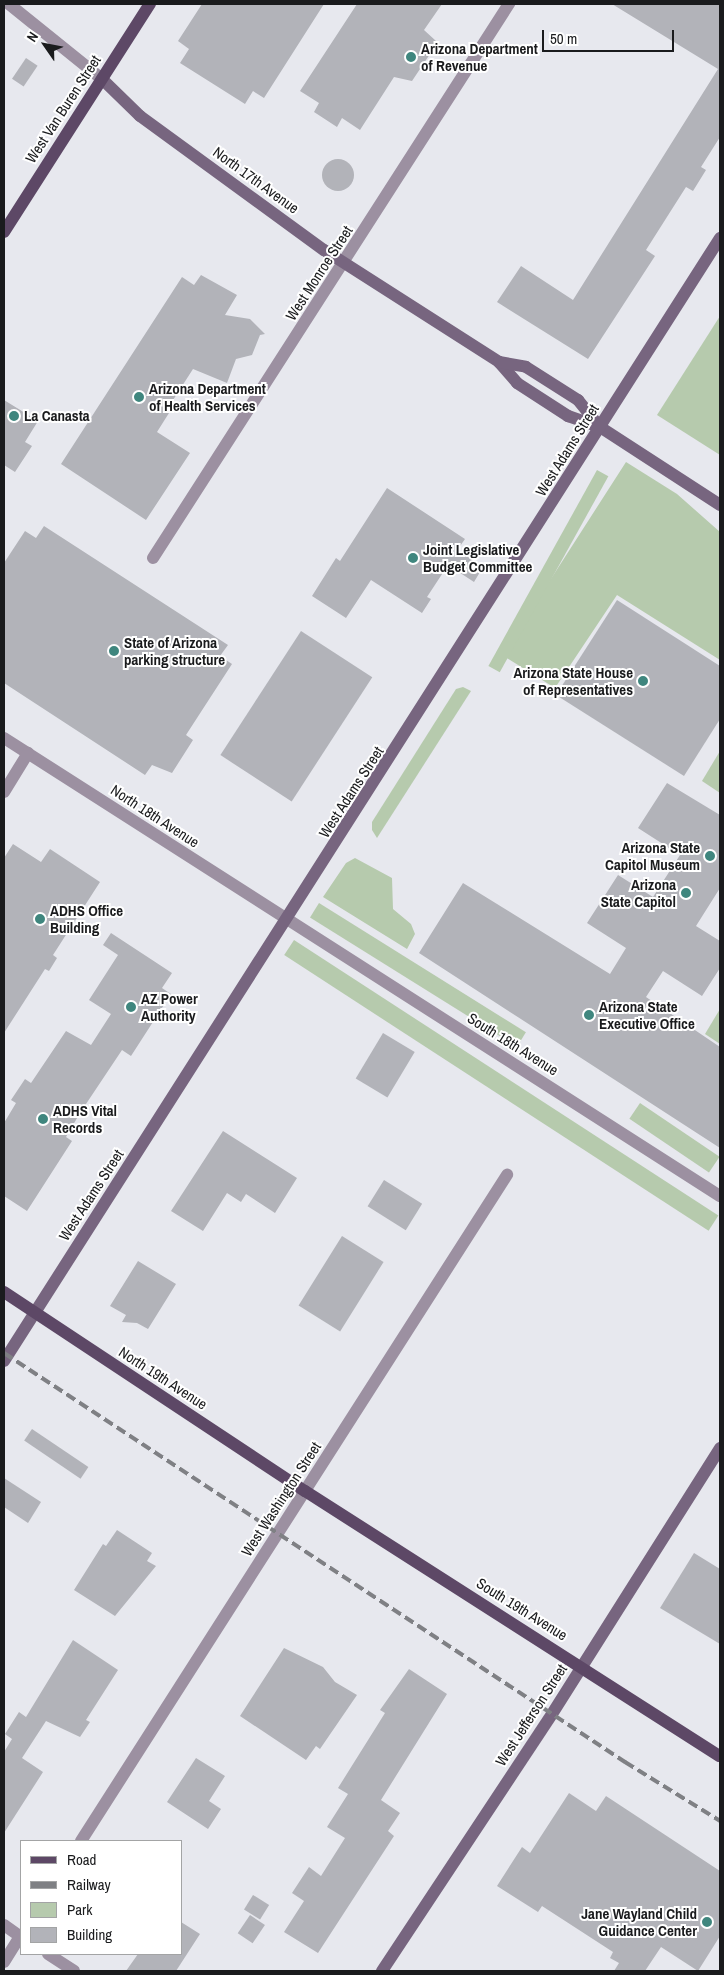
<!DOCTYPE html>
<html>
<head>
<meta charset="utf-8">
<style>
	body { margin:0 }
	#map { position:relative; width:724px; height:1975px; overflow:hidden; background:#e7e8ee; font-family:"Archivo Narrow",sans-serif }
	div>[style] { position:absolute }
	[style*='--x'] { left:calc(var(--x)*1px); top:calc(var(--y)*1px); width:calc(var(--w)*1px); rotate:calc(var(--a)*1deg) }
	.green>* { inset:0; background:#b6caad; transform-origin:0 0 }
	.building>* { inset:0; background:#b2b3b9; transform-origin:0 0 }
	.round { border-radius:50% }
	.street>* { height:12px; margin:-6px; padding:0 6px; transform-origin:6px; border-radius:6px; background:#9c90a1 }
	.secondary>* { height:12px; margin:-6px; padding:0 6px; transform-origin:6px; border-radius:6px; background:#77657f }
	.primary>* { height:12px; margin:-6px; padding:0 6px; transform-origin:6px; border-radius:6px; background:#5d4866 }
	.rail>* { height:4px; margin-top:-2px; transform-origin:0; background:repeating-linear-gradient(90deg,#7f8084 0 10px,transparent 0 15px) }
	.dots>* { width:14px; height:14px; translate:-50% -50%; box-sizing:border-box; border:2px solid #fff; border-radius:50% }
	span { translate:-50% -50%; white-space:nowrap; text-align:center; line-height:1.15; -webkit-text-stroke:4px #fff; paint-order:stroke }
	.poi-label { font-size:15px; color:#1a1b1d; font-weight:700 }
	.left { translate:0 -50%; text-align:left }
	.right { translate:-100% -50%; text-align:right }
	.street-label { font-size:15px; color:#1a1b1d }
	.frame { position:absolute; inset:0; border:5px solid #1a1b1d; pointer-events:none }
	.legend { position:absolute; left:20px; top:1840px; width:162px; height:115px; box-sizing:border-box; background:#fff; border:1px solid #a3a4a5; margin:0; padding:6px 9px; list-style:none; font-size:15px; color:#1a1b1d }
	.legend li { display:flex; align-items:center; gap:10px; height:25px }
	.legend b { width:25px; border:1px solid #a3a4a5 }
	.north { position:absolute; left:20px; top:20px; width:50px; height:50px; -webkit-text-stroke:4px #fff; paint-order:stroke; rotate:303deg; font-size:14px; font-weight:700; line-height:20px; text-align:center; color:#1a1b1d }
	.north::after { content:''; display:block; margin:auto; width:18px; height:22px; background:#1a1b1d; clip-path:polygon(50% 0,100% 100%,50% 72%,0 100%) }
	.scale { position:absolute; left:542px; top:30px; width:132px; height:22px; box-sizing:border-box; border:2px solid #1a1b1d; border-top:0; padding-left:6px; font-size:15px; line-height:18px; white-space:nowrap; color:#1a1b1d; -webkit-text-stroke:4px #fff; paint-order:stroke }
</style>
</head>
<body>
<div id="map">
	<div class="green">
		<i style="clip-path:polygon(720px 316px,720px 455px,657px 415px)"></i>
		<i style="clip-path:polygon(626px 462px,677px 494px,720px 532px,720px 660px,617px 595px,555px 688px,502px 655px)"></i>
		<i style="left:597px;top:470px;width:13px;height:224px;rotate:29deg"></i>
		<i style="clip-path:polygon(463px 687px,471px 691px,377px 838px,372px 830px,372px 822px,456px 689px)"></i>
		<i style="clip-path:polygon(720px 751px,720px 793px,702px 781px)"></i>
		<i style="clip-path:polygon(355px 858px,392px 878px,393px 909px,411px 924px,415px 934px,407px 949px,323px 897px,346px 863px)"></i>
		<i style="left:319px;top:903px;width:244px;height:17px;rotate:32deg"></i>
		<i style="left:294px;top:940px;width:506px;height:18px;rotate:33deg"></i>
		<i style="clip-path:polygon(720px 1009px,720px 1044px,705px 1034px)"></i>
		<i style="left:640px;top:1103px;width:96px;height:19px;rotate:34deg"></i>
	</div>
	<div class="building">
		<i style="clip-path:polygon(202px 4px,324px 4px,264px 98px,253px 91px,245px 104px,180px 63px,189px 49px,178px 41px)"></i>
		<i style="clip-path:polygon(357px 4px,442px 4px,424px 30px,436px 41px,434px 48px,412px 81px,394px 77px,360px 130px,342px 118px,337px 127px,314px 112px,319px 103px,300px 91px)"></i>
		<i style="clip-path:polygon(612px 4px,720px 4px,720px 137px,701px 167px,706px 170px,693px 191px,686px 187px,646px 250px,655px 256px,588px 359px,497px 302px,521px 266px,573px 300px,718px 69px)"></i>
		<i style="left:26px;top:58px;width:14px;height:25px;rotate:34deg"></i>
		<i class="round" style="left:322px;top:159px;width:32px;height:32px"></i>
		<i style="clip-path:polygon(201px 275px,237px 295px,225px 315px,250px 319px,265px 334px,260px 335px,252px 355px,236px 359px,227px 383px,193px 369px,166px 411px,169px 413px,157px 432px,190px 453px,146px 520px,61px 464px,182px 277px,194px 285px)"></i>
		<i style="clip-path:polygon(4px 400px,38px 421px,25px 442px,32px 446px,15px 472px,4px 465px)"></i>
		<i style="clip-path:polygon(387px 488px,465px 539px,458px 549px,483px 567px,474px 582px,448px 565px,427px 597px,431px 599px,422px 613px,371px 580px,346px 618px,312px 596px,336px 558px,340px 561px)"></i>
		<i style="clip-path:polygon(44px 526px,228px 645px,220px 656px,232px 664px,186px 735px,193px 740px,172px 773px,152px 765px,145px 775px,4px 683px,4px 563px,25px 531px,36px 538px)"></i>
		<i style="clip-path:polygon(617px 600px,720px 666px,720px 719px,684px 776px,556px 695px)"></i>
		<i style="left:301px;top:631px;width:85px;height:148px;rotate:33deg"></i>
		<i style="clip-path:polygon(667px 783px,720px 815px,720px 888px,696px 926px,720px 941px,720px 968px,702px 996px,663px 971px,646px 997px,720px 1047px,720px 1148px,419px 953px,463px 883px,610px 974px,626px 948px,587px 923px,618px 875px,653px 897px,680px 855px,638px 828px)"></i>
		<i style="clip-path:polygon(13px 844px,41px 862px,50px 849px,100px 882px,53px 955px,57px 958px,49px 971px,45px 969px,4px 1033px,4px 858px)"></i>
		<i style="clip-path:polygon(111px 933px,172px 973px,162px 988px,171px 994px,131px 1056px,122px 1050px,80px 1113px,66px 1137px,72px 1141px,27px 1211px,4px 1196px,4px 1123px,16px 1103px,11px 1100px,25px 1079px,31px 1083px,66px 1031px,91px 1045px,111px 1014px,89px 1000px,118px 955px,103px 945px)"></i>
		<i style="left:383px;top:1033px;width:37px;height:53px;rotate:31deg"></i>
		<i style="clip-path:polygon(223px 1131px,297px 1178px,275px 1213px,246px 1194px,241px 1202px,227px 1193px,203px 1231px,171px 1211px)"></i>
		<i style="left:384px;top:1180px;width:45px;height:31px;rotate:32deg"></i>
		<i style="left:342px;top:1236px;width:49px;height:82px;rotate:32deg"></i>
		<i style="clip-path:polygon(138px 1261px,176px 1284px,148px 1329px,137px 1323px,122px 1322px,126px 1315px,110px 1306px)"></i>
		<i style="left:32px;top:1429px;width:68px;height:14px;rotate:34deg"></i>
		<i style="clip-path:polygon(4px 1478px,41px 1502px,28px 1523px,4px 1507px)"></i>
		<i style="clip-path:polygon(117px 1530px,152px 1553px,147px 1561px,156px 1566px,115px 1616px,74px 1590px,103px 1544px,106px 1546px)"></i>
		<i style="clip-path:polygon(694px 1553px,720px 1569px,720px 1644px,660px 1608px)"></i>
		<i style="clip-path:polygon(73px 1640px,118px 1670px,86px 1720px,90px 1722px,80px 1737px,46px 1721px,22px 1758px,43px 1772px,4px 1833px,4px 1752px,12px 1739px,5px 1734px,19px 1712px,26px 1717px)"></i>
		<i style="clip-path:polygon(284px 1648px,323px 1667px,335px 1682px,357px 1695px,320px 1749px,316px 1746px,306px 1760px,240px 1716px)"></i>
		<i style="clip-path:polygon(409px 1669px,447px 1694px,381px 1800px,400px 1813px,388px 1831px,394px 1836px,318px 1953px,284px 1932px,304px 1901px,292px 1893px,309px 1867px,321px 1876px,345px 1838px,327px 1827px,348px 1794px,338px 1788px,385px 1713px,380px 1710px)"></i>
		<i style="clip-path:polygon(196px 1758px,225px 1776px,209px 1801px,221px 1809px,208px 1829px,167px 1802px)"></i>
		<i style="clip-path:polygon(569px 1793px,596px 1811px,606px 1796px,720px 1871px,720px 1936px,698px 1971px,661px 1947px,645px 1971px,614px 1971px,619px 1963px,610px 1958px,613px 1952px,542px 1906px,538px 1912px,497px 1886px,522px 1847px,530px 1853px)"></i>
		<i style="left:253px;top:1895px;width:19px;height:17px;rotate:32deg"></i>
		<i style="left:250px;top:1915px;width:18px;height:22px;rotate:34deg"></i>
		<i style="clip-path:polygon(181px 1922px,200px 1934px,176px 1971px,126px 1971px,138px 1954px,181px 1954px)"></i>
	</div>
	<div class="street">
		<i style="--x:9;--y:4;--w:119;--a:38.9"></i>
		<i style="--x:153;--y:558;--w:659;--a:-57.28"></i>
		<i style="--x:4;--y:738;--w:850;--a:32.61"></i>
		<i style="--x:4;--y:792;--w:46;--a:-58.4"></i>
		<i style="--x:81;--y:1841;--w:791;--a:-57.4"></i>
		<i style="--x:4;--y:1925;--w:21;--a:35"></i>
		<i style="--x:48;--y:1954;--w:31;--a:33"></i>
		<i style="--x:4;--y:1962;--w:32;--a:-58"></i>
	</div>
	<div class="secondary">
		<i style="--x:102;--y:79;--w:53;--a:44.2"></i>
		<i style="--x:140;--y:116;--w:228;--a:36.1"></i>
		<i style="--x:324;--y:250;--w:208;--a:32.6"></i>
		<i style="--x:499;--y:362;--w:28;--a:49"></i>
		<i style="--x:517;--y:383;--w:61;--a:32.9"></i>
		<i style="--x:568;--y:416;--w:34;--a:19"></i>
		<i style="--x:600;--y:427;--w:143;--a:33"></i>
		<i style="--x:499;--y:362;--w:27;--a:10"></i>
		<i style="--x:526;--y:367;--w:62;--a:32.4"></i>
		<i style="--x:578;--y:400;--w:35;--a:51"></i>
		<i style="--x:4;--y:1361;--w:1332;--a:-57.48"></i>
		<i style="--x:382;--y:1971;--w:308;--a:-56.5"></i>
		<i style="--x:552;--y:1714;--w:315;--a:-57.7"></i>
	</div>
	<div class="primary">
		<i style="--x:4;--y:232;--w:271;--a:-57.4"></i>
		<i style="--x:4;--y:1292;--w:361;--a:33.5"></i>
		<i style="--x:305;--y:1491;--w:492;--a:32.6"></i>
	</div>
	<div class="rail">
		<i style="--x:4;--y:1353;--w:744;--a:33.37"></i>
		<i style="--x:625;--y:1762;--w:112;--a:31.8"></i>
	</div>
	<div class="dots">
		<i style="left:411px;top:57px;background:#3f867e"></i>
		<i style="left:139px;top:397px;background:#3f867e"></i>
		<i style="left:14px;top:416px;background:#3f867e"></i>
		<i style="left:413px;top:558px;background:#3f867e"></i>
		<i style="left:114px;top:651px;background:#3f867e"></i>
		<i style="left:643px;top:681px;background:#3f867e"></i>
		<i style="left:710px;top:856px;background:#3f867e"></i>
		<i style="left:686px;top:893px;background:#3f867e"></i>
		<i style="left:40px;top:919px;background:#3f867e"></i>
		<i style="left:131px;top:1007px;background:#3f867e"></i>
		<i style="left:589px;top:1015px;background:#3f867e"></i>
		<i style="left:43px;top:1119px;background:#3f867e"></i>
		<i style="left:707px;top:1922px;background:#3f867e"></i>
	</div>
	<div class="poi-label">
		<span class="left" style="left:421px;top:57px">Arizona Department<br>of Revenue</span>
		<span class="left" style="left:149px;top:397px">Arizona Department<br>of Health Services</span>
		<span class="left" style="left:24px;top:416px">La Canasta</span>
		<span class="left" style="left:423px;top:558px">Joint Legislative<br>Budget Committee</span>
		<span class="left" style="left:124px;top:651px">State of Arizona<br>parking structure</span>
		<span class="right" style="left:633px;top:681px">Arizona State House<br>of Representatives</span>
		<span class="right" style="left:700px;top:856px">Arizona State<br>Capitol Museum</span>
		<span class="right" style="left:676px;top:893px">Arizona<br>State Capitol</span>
		<span class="left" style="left:50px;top:919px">ADHS Office<br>Building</span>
		<span class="left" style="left:141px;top:1007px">AZ Power<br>Authority</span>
		<span class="left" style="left:599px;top:1015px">Arizona State<br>Executive Office</span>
		<span class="left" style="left:53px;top:1119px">ADHS Vital<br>Records</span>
		<span class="right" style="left:697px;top:1922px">Jane Wayland Child<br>Guidance Center</span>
	</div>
	<div class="street-label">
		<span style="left:63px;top:109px;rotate:-57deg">West Van Buren Street</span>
		<span style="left:256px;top:180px;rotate:36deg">North 17th Avenue</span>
		<span style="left:319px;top:273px;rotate:-57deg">West Monroe Street</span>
		<span style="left:567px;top:450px;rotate:-58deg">West Adams Street</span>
		<span style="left:351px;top:792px;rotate:-57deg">West Adams Street</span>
		<span style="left:155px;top:816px;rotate:33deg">North 18th Avenue</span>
		<span style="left:513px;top:1044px;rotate:32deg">South 18th Avenue</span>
		<span style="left:91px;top:1195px;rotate:-57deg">West Adams Street</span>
		<span style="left:163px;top:1378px;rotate:33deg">North 19th Avenue</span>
		<span style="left:281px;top:1499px;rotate:-57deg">West Washington Street</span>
		<span style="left:522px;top:1609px;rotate:32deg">South 19th Avenue</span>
		<span style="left:531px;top:1715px;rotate:-57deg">West Jefferson Street</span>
	</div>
	<div class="frame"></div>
	<ul class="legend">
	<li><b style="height:6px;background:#5d4866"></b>Road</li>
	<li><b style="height:6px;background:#7f8084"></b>Railway</li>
	<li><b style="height:14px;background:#b6caad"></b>Park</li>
	<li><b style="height:14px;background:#b2b3b9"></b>Building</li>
	</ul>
	<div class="north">N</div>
	<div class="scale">50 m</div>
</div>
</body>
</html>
